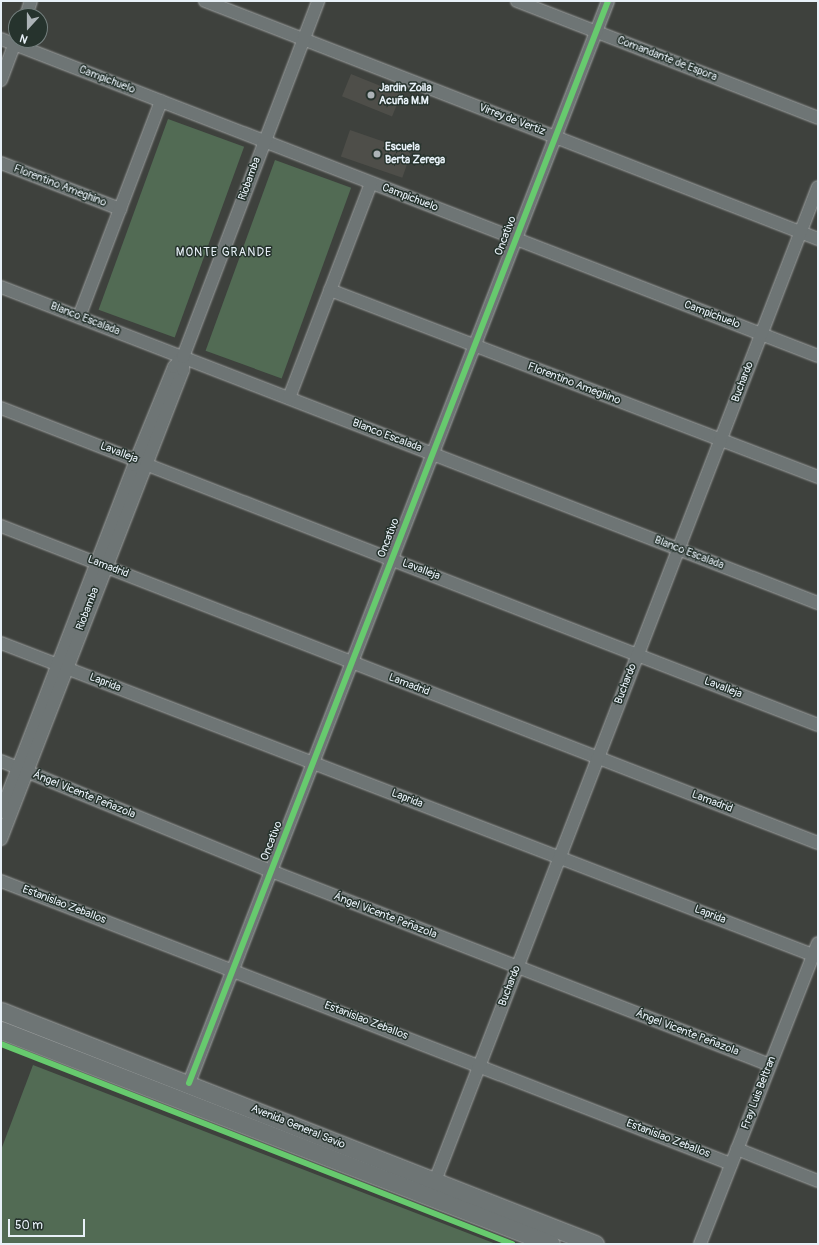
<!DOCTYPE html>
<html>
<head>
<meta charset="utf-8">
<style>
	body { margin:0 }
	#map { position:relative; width:819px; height:1245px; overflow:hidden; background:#3e413d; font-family:Pangolin,sans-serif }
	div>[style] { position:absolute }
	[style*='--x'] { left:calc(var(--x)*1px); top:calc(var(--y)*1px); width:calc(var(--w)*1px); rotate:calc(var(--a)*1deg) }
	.built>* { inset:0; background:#4e4e49; transform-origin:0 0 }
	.green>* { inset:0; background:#526b54; transform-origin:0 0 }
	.roads { filter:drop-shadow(0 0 1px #9ea1a1) drop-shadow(0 0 1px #9ea1a1) }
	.minor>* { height:12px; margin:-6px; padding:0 6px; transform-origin:6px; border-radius:6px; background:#6e7575 }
	.secondary>* { height:17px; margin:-8.5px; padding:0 8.5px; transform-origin:8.5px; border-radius:8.5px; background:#6e7575 }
	.cycleway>* { height:6px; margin:-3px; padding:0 3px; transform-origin:3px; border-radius:3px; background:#67ca6e }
	.dots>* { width:11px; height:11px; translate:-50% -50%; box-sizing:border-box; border:2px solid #26332d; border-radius:50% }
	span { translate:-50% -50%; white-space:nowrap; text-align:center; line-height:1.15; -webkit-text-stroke:3px #26332d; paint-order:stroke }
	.street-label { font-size:11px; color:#e8f1f8 }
	.poi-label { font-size:11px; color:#e8f1f8; font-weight:700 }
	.left { translate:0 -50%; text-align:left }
	.neighbourhood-label { font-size:12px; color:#e8f1f8; letter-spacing:1px }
	.frame { position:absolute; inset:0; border:2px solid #e8f1f8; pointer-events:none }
	.north { position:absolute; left:8px; top:8px; width:40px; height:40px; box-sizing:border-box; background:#26332d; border:1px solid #747f7e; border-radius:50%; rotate:201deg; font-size:11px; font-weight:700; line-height:16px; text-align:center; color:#e8f1f8 }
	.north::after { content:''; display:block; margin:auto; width:14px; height:18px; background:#acb3b7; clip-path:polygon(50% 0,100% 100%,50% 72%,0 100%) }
	.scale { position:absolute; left:8px; top:1219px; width:77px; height:18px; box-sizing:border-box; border:2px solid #e8f1f8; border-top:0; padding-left:5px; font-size:12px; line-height:14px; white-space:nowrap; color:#e8f1f8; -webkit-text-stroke:3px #26332d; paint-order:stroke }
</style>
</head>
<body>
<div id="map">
	<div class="built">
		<i style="left:351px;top:74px;width:54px;height:24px;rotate:22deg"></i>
		<i style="left:350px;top:130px;width:65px;height:28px;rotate:19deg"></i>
	</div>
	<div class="green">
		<i style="left:168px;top:119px;width:81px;height:203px;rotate:20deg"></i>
		<i style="left:275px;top:160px;width:81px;height:203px;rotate:20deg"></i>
		<i style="clip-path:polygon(33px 1065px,496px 1244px,1px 1244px,1px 1150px)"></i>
	</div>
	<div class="roads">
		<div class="minor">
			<i style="--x:205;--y:1;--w:658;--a:21.22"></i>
			<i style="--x:517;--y:1;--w:323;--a:21.2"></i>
			<i style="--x:26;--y:16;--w:16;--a:-72"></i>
			<i style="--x:1;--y:39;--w:876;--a:21.21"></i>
			<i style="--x:1;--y:80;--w:43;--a:-69.4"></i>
			<i style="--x:1;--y:163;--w:128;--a:21.1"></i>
			<i style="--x:1;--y:287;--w:876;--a:21.15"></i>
			<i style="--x:330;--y:290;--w:523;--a:20.97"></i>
			<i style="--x:79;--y:317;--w:231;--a:-69.2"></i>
			<i style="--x:289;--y:398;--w:230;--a:-69.1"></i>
			<i style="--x:1;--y:408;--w:876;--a:21.21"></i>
			<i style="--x:1;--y:526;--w:876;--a:21.21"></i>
			<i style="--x:1;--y:643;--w:870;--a:21.02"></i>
			<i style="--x:1;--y:761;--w:292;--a:22.2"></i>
			<i style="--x:271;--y:871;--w:535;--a:21.24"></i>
			<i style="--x:1;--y:812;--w:372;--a:-69"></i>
			<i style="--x:134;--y:465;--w:106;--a:-67.8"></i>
			<i style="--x:174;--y:367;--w:13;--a:-48"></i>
			<i style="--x:1;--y:839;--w:503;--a:-68.79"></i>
			<i style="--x:183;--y:370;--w:13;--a:-90"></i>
			<i style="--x:183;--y:357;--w:381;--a:-69.2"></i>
			<i style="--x:1;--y:881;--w:783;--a:21.19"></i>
			<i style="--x:189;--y:1083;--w:1160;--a:-68.83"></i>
			<i style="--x:737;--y:1149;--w:87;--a:21.6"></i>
			<i style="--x:435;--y:1181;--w:1065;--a:-68.93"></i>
			<i style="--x:700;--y:1244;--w:323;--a:-68.6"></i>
		</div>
		<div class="secondary">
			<i style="--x:1;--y:1011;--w:638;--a:21.42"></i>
			<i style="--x:1;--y:1030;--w:590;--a:21.26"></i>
		</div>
	</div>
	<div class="cycleway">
		<i style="--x:1;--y:1044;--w:549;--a:21.37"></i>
		<i style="--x:189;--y:1083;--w:1160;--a:-68.83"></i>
	</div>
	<div class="dots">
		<i style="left:371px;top:95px;background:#acb3b7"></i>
		<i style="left:377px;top:154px;background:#acb3b7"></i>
	</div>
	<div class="street-label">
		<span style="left:667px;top:59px;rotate:21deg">Comandante de Espora</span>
		<span style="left:107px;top:80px;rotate:21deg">Campichuelo</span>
		<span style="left:512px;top:120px;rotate:21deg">Virrey de Vertiz</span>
		<span style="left:250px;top:179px;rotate:-70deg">Riobamba</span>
		<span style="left:60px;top:186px;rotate:21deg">Florentino Ameghino</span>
		<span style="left:410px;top:198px;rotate:21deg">Campichuelo</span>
		<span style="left:506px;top:236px;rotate:-69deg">Oncativo</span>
		<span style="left:712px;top:315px;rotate:21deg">Campichuelo</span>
		<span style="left:85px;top:319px;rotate:21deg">Blanco Escalada</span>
		<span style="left:743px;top:382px;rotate:-69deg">Buchardo</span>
		<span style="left:574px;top:384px;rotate:21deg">Florentino Ameghino</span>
		<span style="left:387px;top:436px;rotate:21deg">Blanco Escalada</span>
		<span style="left:119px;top:453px;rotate:21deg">Lavalleja</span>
		<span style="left:389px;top:538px;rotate:-69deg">Oncativo</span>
		<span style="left:689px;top:553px;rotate:21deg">Blanco Escalada</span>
		<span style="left:108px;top:567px;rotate:21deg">Lamadrid</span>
		<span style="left:421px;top:570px;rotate:21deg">Lavalleja</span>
		<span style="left:88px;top:609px;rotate:-69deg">Riobamba</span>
		<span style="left:105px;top:683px;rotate:21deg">Laprida</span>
		<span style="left:626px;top:684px;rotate:-69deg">Buchardo</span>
		<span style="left:409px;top:685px;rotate:21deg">Lamadrid</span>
		<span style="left:723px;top:688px;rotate:21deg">Lavalleja</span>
		<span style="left:84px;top:795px;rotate:22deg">Ángel Vicente Peñazola</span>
		<span style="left:407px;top:799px;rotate:21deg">Laprida</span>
		<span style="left:712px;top:802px;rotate:21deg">Lamadrid</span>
		<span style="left:272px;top:841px;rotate:-69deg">Oncativo</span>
		<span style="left:64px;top:905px;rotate:21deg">Estanislao Zeballos</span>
		<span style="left:710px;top:915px;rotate:21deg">Laprida</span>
		<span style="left:385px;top:916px;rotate:21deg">Ángel Vicente Peñazola</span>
		<span style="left:510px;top:986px;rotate:-69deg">Buchardo</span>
		<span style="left:366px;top:1021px;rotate:21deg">Estanislao Zeballos</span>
		<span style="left:687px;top:1033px;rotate:21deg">Ángel Vicente Peñazola</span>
		<span style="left:759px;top:1093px;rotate:-69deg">Fray Luis Beltran</span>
		<span style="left:298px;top:1127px;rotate:22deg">Avenida General Savio</span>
		<span style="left:668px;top:1139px;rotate:21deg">Estanislao Zeballos</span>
	</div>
	<div class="poi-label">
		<span class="left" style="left:379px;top:95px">Jardin Zoila<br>Acuña M.M</span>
		<span class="left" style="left:385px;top:154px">Escuela<br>Berta Zerega</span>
	</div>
	<div class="neighbourhood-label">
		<span style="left:224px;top:253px">MONTE GRANDE</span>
	</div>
	<div class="frame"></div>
	<div class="north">N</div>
	<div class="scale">50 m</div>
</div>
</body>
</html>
